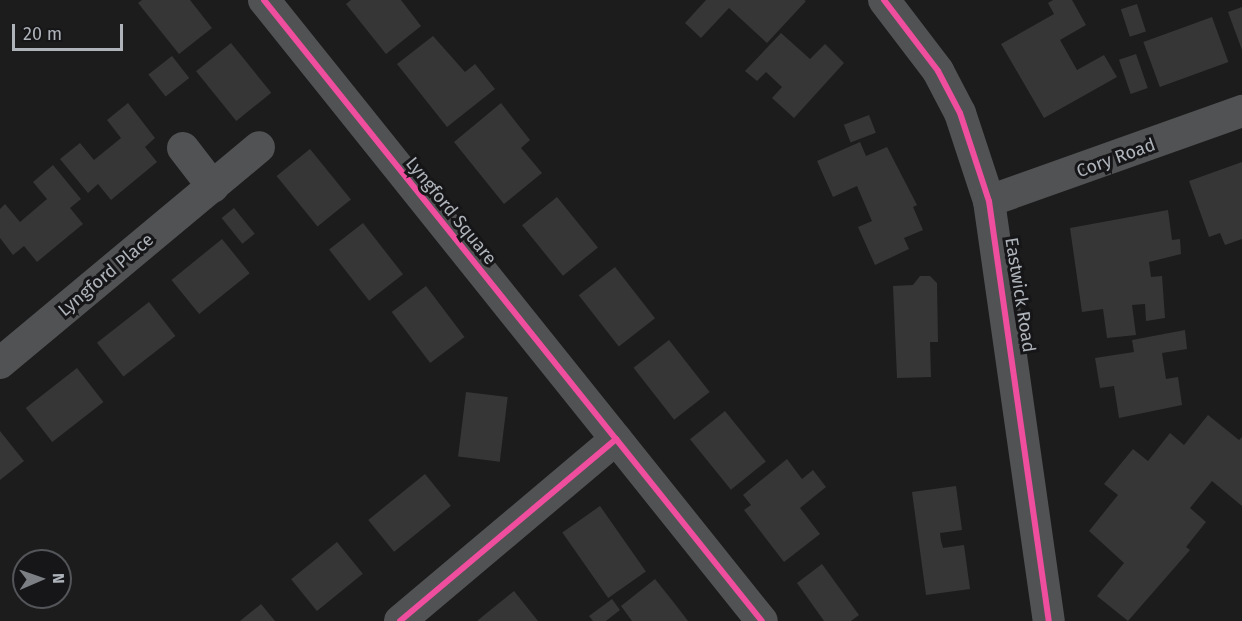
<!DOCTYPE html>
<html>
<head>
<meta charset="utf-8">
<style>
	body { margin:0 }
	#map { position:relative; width:1242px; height:621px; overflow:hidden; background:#1c1c1c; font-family:"Fira Sans",sans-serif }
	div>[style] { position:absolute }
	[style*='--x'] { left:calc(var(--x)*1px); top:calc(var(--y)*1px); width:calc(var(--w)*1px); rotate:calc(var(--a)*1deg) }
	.building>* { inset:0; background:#363637; transform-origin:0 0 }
	.street>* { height:32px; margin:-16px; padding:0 16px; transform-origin:16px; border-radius:16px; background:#515254 }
	.cycleway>* { height:6px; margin:-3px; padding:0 3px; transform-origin:3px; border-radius:3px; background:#ef4d9e }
	span { translate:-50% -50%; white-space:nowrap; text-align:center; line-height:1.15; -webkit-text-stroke:6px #161618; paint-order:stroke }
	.street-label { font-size:18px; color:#afb4bb }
	.north { position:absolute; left:12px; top:549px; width:60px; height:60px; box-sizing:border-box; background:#161618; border:2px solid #535559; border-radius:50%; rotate:88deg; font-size:16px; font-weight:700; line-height:24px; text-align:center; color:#afb4bb }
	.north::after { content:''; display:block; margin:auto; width:21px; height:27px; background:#7c7f83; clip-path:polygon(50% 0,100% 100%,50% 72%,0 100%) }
	.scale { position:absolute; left:12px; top:24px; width:111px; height:27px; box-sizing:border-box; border:3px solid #afb4bb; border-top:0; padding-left:8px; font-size:18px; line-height:21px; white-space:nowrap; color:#afb4bb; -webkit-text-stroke:4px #161618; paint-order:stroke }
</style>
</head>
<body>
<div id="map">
	<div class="building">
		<i style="clip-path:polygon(142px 0,190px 0,212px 28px,179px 54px,138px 3px)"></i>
		<i style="clip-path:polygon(351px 0,401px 0,421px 26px,386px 54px,346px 4px)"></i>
		<i style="clip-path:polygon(706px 0,804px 0,806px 1px,767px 43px,729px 8px,701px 38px,685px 23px)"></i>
		<i style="clip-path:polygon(1053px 0,1072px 0,1086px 25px,1060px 40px,1077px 70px,1104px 55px,1117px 77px,1044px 118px,1001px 44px,1054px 14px,1048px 3px)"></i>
		<i style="left:1137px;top:4px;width:29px;height:17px;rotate:72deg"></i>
		<i style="clip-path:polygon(1242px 7px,1242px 50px,1228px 12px)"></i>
		<i style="left:1212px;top:17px;width:48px;height:73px;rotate:70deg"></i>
		<i style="clip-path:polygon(781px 33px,810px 59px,825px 44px,844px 63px,794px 118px,772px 98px,782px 87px,766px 72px,757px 81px,745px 71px)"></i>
		<i style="clip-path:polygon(433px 36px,465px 72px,475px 64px,495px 89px,447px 127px,397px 64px)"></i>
		<i style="left:231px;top:43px;width:64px;height:45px;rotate:51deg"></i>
		<i style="left:1136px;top:54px;width:36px;height:18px;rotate:71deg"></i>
		<i style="left:172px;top:56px;width:28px;height:30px;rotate:52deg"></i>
		<i style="clip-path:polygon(128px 103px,155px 138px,145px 147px,157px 162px,111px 200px,98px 184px,88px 193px,60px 159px,80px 143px,94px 160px,121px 138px,107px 120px)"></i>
		<i style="clip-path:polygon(501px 103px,530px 140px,521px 148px,542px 173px,504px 204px,454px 142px)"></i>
		<i style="left:869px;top:115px;width:19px;height:27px;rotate:69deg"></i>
		<i style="clip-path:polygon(860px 142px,866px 156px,887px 147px,917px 205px,913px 207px,923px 230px,904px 238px,909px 249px,875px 265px,858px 227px,872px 221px,857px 186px,833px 197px,817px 161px)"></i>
		<i style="left:310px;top:149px;width:65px;height:43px;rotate:51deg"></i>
		<i style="clip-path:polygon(1242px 162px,1242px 239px,1225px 245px,1220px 233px,1209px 237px,1189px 181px)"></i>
		<i style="clip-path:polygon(53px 165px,81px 199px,70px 208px,83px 224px,37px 262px,24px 246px,13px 255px,0 238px,0 209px,5px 204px,20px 222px,47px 199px,33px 182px)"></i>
		<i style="left:557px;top:197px;width:65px;height:45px;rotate:51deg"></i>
		<i style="left:234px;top:208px;width:33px;height:16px;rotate:51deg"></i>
		<i style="clip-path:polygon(1168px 210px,1172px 240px,1180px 239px,1181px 254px,1149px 262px,1151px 277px,1162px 276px,1165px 318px,1146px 321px,1145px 304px,1132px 305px,1136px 335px,1107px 338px,1103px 309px,1082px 312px,1070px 228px)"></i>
		<i style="left:363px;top:223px;width:65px;height:43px;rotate:52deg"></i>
		<i style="left:222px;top:239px;width:44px;height:65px;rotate:51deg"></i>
		<i style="left:615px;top:267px;width:65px;height:46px;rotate:52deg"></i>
		<i style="clip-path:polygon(920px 276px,930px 276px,937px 283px,938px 342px,930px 342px,931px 377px,897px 378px,893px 286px,913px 285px)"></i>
		<i style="left:426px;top:286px;width:64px;height:43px;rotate:53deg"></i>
		<i style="left:149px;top:302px;width:43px;height:66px;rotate:52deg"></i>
		<i style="clip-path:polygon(1185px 330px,1187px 349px,1162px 353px,1166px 379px,1178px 377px,1182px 405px,1119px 418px,1114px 386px,1100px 388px,1095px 358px,1134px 352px,1132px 340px)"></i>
		<i style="left:669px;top:340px;width:66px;height:45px;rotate:52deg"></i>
		<i style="left:77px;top:368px;width:43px;height:65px;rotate:52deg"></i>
		<i style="left:466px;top:392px;width:42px;height:65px;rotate:7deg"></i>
		<i style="left:725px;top:411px;width:65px;height:45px;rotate:51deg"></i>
		<i style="clip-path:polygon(1208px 415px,1239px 440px,1242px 437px,1242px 506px,1212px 481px,1190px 508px,1206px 522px,1186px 547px,1190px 550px,1128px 621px,1097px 596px,1124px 563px,1089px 531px,1118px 495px,1104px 484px,1133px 449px,1148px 461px,1170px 433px,1184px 445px)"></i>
		<i style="clip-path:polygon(0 431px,24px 461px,0 480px)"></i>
		<i style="clip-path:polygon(787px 459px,802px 479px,813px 470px,826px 487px,800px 508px,820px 534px,784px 562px,744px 510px,751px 505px,743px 495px)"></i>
		<i style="left:425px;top:474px;width:41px;height:73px;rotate:51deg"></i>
		<i style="clip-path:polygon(956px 486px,962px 530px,940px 533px,941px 541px,943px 548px,964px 545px,970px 589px,926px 595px,912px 492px)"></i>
		<i style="left:600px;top:506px;width:80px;height:46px;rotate:55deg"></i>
		<i style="left:337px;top:542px;width:41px;height:59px;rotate:51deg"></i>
		<i style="clip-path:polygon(822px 564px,859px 615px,851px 621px,824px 621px,797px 583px)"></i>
		<i style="clip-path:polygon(655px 579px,675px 604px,688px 621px,632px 621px,621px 606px)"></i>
		<i style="clip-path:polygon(514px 591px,538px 621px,477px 621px,488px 612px)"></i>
		<i style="clip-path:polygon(612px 599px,620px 610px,606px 621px,593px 621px,589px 616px)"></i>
		<i style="clip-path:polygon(261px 604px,275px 621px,240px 621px)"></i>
	</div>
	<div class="street">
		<i style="--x:264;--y:0;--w:563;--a:51.28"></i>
		<i style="--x:884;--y:0;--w:89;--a:52.7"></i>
		<i style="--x:938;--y:71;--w:47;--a:62.4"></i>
		<i style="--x:960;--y:113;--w:93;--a:71.8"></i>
		<i style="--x:989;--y:201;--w:424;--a:81.9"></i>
		<i style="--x:183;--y:148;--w:49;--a:52.4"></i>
		<i style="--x:989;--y:201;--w:269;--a:-19.6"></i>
		<i style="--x:0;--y:363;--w:337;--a:-39.8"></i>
		<i style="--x:400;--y:621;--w:282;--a:-40.1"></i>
		<i style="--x:616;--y:439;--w:233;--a:51.3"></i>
	</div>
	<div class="cycleway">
		<i style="--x:264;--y:0;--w:563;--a:51.28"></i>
		<i style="--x:884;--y:0;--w:89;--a:52.7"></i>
		<i style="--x:938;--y:71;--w:47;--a:62.4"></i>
		<i style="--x:960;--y:113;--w:93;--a:71.8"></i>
		<i style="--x:989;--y:201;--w:424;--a:81.9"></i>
		<i style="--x:400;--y:621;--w:282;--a:-40.1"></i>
		<i style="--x:616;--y:439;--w:233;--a:51.3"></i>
	</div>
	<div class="street-label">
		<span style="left:1116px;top:158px;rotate:-20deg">Cory Road</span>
		<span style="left:451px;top:211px;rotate:51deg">Lyngford Square</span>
		<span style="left:106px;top:275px;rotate:-40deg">Lyngford Place</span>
		<span style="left:1020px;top:295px;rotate:81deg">Eastwick Road</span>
	</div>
	<div class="north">N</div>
	<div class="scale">20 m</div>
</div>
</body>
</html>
